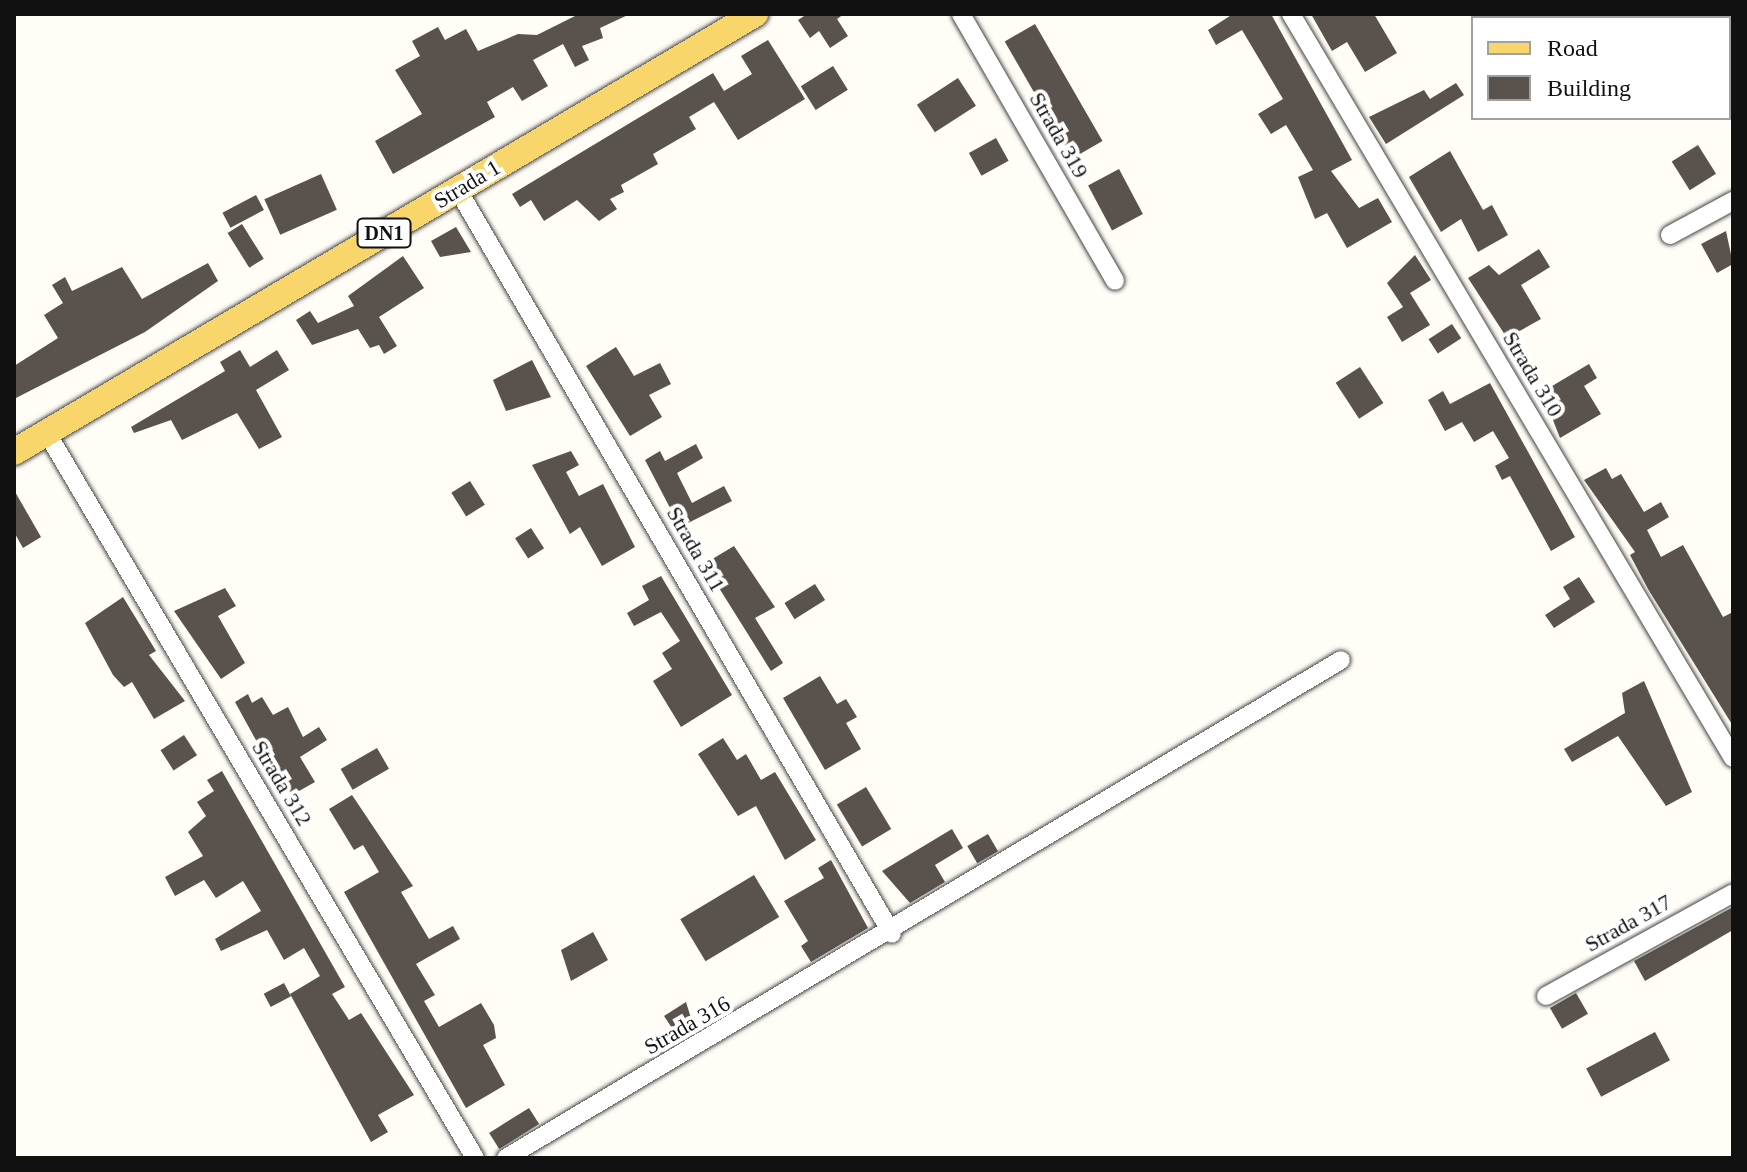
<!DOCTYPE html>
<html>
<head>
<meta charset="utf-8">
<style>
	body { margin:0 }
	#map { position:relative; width:1747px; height:1172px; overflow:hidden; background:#fffdf5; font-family:Georgia,serif }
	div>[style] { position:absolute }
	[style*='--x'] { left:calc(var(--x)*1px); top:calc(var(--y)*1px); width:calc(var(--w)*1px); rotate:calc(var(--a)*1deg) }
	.building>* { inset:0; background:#5a524d; transform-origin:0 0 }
	.roads { filter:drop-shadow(0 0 2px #444) drop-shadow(0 0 2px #444) }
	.minor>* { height:18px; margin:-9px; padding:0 9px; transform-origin:9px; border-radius:9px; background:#fff }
	.primary>* { height:26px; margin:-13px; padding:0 13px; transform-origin:13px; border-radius:13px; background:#f9d66b }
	span { translate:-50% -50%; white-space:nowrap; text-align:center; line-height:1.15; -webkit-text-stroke:8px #fff; paint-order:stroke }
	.shield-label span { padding:2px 6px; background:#fff; border:2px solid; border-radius:6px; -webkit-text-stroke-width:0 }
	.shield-label { font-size:20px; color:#111; font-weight:700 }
	.street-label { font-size:22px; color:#111 }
	.frame { position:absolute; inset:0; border:16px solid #111; pointer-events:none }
	.legend { position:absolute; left:1471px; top:16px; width:260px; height:104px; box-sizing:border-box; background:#fff; border:2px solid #a0a0a0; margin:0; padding:10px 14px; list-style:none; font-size:24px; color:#111 }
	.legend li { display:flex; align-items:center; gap:16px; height:40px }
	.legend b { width:40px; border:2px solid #a0a0a0 }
</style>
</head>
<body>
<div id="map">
	<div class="building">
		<i style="clip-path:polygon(579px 14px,630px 14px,600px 28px,603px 38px,582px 46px,589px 60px,575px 67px,563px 44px,533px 60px,548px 86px,522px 101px,513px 87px,487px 102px,495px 117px,393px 174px,375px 141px,422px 114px,395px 70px,420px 56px,412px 41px,438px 27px,445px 40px,466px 29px,478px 51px,518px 34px,537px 35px)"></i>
		<i style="clip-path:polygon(807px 14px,844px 14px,837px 19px,848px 36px,830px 48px,819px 31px,810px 38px,798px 20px)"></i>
		<i style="clip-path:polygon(1233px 14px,1271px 14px,1352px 160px,1331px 171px,1359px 208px,1378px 198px,1392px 222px,1347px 248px,1327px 213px,1315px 219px,1298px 177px,1313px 170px,1286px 125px,1271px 134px,1258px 114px,1283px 99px,1242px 30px,1216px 45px,1208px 30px)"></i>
		<i style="clip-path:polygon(1311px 14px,1374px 14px,1397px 53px,1365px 72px,1347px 42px,1332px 51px)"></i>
		<i style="left:1035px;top:24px;width:135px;height:35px;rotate:60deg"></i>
		<i style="clip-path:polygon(768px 40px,805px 99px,738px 140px,714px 102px,689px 117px,696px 129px,653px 154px,658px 164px,621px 185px,624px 192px,610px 199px,617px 209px,599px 221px,577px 200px,544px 221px,531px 200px,520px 207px,512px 194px,713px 73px,724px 91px,752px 74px,741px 56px)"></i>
		<i style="left:833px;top:66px;width:28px;height:38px;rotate:58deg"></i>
		<i style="left:958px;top:78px;width:33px;height:49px;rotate:57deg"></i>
		<i style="clip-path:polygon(1456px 83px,1464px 95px,1386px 144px,1369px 117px,1424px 90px,1430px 99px)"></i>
		<i style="left:996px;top:138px;width:26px;height:31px;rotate:61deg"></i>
		<i style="left:1698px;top:145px;width:34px;height:31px;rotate:58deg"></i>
		<i style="clip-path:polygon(1450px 151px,1483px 210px,1492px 205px,1508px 235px,1478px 252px,1461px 219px,1441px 232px,1409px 177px)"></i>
		<i style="left:1119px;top:169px;width:51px;height:35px;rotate:62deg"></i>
		<i style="left:321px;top:174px;width:39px;height:62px;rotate:66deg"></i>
		<i style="left:256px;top:195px;width:17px;height:38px;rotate:62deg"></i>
		<i style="left:242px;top:224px;width:41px;height:17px;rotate:58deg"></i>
		<i style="clip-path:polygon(456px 227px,471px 252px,440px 257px,431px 241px)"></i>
		<i style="clip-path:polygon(1726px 231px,1733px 264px,1717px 273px,1701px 244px)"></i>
		<i style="clip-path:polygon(1539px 249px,1550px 267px,1521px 285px,1541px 319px,1507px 338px,1468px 278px,1489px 265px,1499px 275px)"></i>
		<i style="clip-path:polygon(1415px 255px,1431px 280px,1410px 293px,1430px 325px,1402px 342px,1387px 317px,1403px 307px,1387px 283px)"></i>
		<i style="clip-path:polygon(403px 256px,424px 288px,379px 317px,397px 346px,384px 354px,379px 345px,370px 348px,358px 329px,312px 345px,296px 320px,310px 311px,318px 323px,354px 306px,348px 296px)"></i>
		<i style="clip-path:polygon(208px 263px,218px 281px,145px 332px,14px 399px,14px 366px,58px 338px,44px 315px,63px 303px,52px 285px,65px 277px,72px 291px,122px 267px,142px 299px)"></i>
		<i style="left:1452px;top:324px;width:17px;height:28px;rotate:57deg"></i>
		<i style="clip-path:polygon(616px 347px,634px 376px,660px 363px,671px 384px,649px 395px,662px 417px,630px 436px,586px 366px)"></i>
		<i style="clip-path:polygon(240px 350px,250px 367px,277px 350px,289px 370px,256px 390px,282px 437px,259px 449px,237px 413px,182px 440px,171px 420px,134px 433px,131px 427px,225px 371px,220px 362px)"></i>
		<i style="clip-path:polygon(532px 360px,551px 397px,506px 411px,493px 380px)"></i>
		<i style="clip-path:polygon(1589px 364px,1597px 378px,1584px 386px,1601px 414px,1560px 438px,1542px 392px)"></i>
		<i style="left:1360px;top:367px;width:43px;height:29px;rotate:57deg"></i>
		<i style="clip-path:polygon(1490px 383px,1575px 537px,1551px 551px,1510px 476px,1502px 480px,1495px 466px,1509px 458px,1493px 431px,1474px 442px,1462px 422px,1445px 431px,1428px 400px,1443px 391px,1450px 404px)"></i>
		<i style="clip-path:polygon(696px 444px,703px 458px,677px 473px,692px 503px,724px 486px,732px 501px,680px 527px,645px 460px,660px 451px,665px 461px)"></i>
		<i style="clip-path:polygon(571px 451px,579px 465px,566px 472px,579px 496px,603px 484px,635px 547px,602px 566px,580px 527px,570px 534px,532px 465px)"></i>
		<i style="clip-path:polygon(1606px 468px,1612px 479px,1621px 474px,1644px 512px,1661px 502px,1669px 517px,1647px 530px,1661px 557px,1683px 545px,1723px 617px,1733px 612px,1733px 726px,1648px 589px,1630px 555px,1635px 552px,1584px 480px)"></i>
		<i style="left:470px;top:481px;width:28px;height:22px;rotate:58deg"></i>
		<i style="clip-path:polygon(14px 490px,41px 537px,23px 548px,14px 532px)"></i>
		<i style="left:531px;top:528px;width:24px;height:19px;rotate:57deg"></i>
		<i style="clip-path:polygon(734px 546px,775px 607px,755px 618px,783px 663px,771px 671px,704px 564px)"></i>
		<i style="clip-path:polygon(661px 576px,732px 695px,681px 727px,653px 681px,672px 669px,662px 653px,680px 641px,661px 612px,634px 626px,627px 613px,649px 600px,642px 586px)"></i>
		<i style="clip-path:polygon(1579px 577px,1595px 602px,1554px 628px,1545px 615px,1570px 599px,1563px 587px)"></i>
		<i style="left:815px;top:584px;width:19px;height:36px;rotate:58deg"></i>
		<i style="clip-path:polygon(225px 588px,236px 606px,218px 616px,245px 663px,221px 679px,174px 611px)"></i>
		<i style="clip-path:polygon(123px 597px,156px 651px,149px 655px,185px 701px,154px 719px,132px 682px,124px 687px,113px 675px,85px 623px)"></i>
		<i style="clip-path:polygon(820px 676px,837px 704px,846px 699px,857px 717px,846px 723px,861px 749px,825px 770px,783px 698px)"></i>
		<i style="clip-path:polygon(1644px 681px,1692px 792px,1666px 806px,1618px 736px,1572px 762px,1564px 749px,1625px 713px,1622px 693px)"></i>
		<i style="clip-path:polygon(248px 694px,252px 703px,262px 697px,273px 715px,288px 707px,303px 737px,319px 727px,327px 740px,300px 757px,315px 782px,292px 795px,274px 773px,235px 702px)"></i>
		<i style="left:184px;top:735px;width:24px;height:28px;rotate:57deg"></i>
		<i style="clip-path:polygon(723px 738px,737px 760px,746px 754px,761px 780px,775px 772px,816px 840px,785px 860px,756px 806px,738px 816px,698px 754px)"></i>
		<i style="left:377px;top:748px;width:24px;height:42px;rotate:60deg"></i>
		<i style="clip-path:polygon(222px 771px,345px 987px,332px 994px,349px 1020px,361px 1013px,414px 1095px,378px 1115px,388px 1132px,371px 1142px,290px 994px,320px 976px,304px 948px,284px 960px,267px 930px,221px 951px,215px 939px,261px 911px,243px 881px,216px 898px,204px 880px,175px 896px,165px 877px,203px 856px,188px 832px,206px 816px,197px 802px,214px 791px,207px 780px)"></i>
		<i style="left:866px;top:787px;width:49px;height:34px;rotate:59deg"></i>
		<i style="clip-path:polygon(352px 795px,413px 886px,401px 892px,429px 939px,453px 926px,460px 939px,416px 964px,435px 995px,424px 1001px,439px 1027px,481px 1003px,494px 1025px,496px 1038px,483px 1045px,505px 1085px,466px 1108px,344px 892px,379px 872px,363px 845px,354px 850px,329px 809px)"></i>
		<i style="clip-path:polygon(952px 829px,963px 848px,935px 865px,945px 882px,910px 903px,882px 871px)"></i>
		<i style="left:988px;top:834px;width:20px;height:24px;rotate:60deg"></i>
		<i style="clip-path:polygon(831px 860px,868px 928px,811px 962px,801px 946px,808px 941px,784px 901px,824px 878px,818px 868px)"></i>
		<i style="left:754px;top:875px;width:49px;height:86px;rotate:59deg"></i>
		<i style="clip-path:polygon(1733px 907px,1733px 930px,1645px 981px,1634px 961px)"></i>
		<i style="clip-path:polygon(593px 932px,608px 960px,571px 981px,561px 950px)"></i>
		<i style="left:284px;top:983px;width:15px;height:23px;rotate:62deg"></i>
		<i style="left:1576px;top:993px;width:24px;height:30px;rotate:60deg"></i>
		<i style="clip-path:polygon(686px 1002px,695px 1031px,680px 1040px,664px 1016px)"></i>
		<i style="left:1655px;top:1032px;width:32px;height:78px;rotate:62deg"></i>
		<i style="left:529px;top:1108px;width:19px;height:47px;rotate:58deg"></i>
	</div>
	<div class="roads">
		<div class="minor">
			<i style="--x:961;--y:14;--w:308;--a:60"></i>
			<i style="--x:1291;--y:14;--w:865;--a:59.29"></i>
			<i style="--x:458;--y:190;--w:861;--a:59.74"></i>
			<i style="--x:1670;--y:235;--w:72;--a:-28.4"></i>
			<i style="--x:47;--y:433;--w:842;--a:59.44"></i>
			<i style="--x:1546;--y:996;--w:213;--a:-28.8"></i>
			<i style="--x:506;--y:1158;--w:972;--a:-30.81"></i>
		</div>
		<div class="primary">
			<i style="--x:14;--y:452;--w:861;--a:-30.59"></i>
		</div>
	</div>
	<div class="shield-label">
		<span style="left:384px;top:233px">DN1</span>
	</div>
	<div class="street-label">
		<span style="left:1059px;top:135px;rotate:60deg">Strada 319</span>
		<span style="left:467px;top:184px;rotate:-31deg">Strada 1</span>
		<span style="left:1533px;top:374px;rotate:59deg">Strada 310</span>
		<span style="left:696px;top:549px;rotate:60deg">Strada 311</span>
		<span style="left:282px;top:783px;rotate:59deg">Strada 312</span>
		<span style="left:1628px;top:923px;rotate:-29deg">Strada 317</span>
		<span style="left:687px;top:1025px;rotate:-30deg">Strada 316</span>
	</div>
	<div class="frame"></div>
	<ul class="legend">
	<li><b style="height:10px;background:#f9d66b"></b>Road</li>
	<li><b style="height:22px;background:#5a524d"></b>Building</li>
	</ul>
</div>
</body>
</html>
